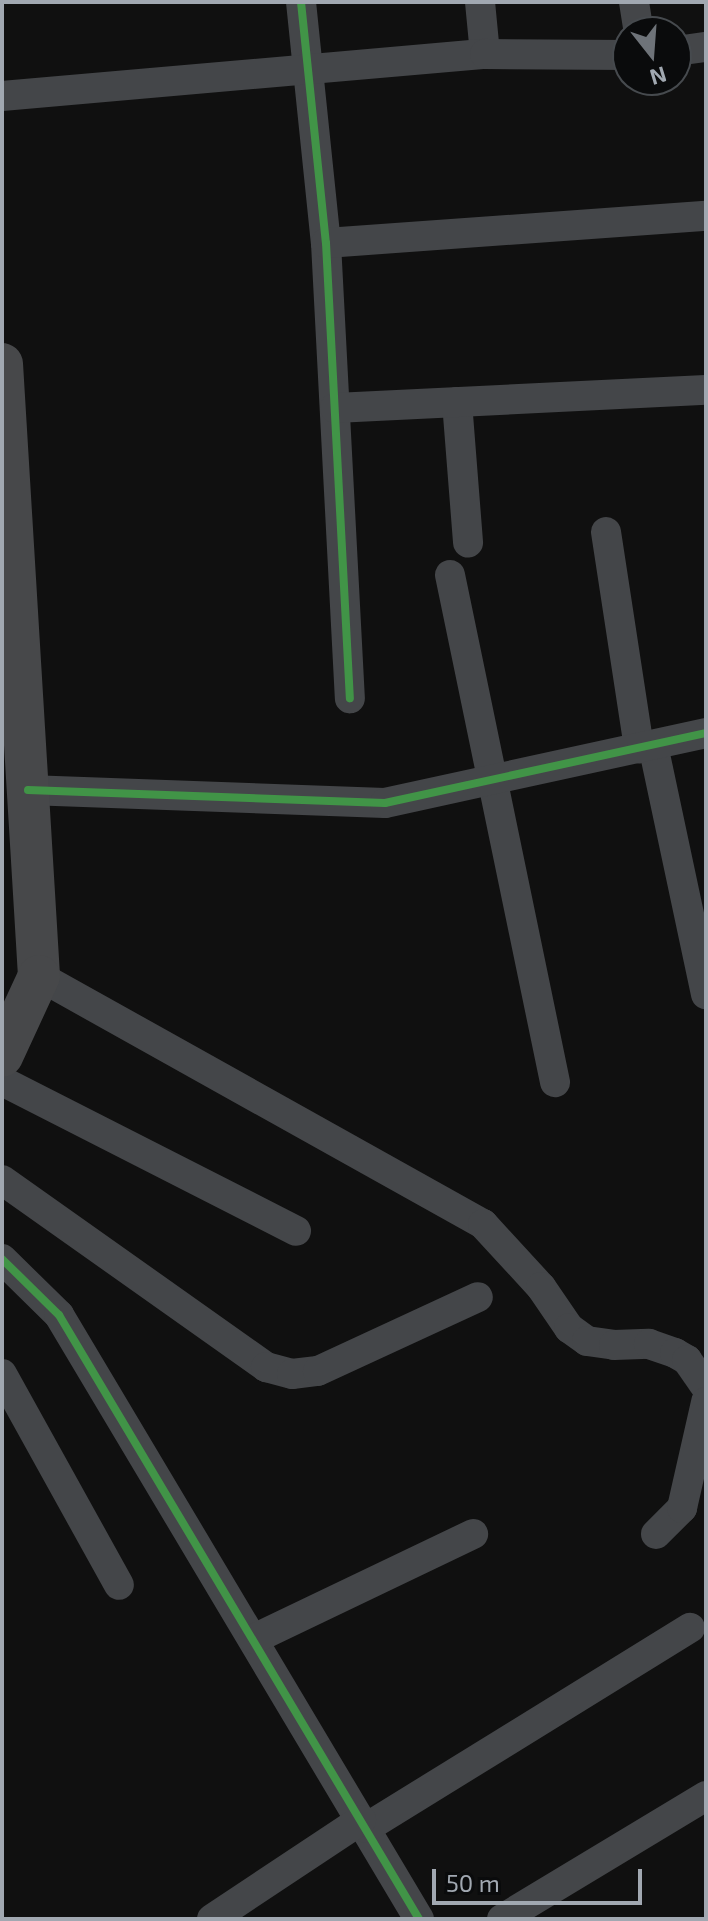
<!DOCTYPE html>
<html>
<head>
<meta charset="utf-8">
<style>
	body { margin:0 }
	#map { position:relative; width:708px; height:1921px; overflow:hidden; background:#101010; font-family:"Exo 2",sans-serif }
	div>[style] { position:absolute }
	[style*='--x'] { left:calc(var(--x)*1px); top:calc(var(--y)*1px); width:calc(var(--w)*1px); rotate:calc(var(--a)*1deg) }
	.minor>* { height:30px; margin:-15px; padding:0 15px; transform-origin:15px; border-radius:15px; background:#444649 }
	.highway>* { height:42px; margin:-21px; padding:0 21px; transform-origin:21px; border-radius:21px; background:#47484a }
	.cycleway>* { height:8px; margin:-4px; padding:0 4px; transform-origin:4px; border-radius:4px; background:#419447 }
	span { translate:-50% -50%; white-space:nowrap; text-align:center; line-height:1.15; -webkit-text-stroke:7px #0a0b0c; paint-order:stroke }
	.frame { position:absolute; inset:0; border:4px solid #a1a8b1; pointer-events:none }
	.north { position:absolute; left:612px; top:16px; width:80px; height:80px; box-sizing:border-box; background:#0a0b0c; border:2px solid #464a4e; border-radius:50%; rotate:163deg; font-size:22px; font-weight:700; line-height:32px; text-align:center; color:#a1a8b1 }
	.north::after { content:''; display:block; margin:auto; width:28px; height:36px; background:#6e7379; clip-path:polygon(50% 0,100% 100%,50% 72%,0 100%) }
	.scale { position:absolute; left:432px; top:1869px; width:210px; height:36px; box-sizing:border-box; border:4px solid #a1a8b1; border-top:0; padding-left:10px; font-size:24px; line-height:28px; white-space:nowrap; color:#a1a8b1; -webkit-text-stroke:6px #0a0b0c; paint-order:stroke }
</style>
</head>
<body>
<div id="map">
	<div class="minor">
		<i style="--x:301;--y:2;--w:242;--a:84.1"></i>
		<i style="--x:326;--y:243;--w:456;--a:87"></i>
		<i style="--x:480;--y:2;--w:52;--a:84.5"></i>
		<i style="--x:634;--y:2;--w:30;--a:81"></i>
		<i style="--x:676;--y:51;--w:30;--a:-8"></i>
		<i style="--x:2;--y:96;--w:485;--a:-5"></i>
		<i style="--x:485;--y:54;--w:143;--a:0.4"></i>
		<i style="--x:326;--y:243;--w:381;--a:-4.1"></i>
		<i style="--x:457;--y:402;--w:141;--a:85.5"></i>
		<i style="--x:335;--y:408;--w:371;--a:-2.8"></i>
		<i style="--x:606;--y:532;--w:219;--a:81.3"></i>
		<i style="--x:450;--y:575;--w:518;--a:78.3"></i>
		<i style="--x:653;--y:745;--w:255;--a:78"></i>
		<i style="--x:28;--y:790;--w:357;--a:2.1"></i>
		<i style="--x:385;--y:803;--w:329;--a:-12.3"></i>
		<i style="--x:39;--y:976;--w:509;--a:29.19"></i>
		<i style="--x:483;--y:1224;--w:86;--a:47.4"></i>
		<i style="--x:541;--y:1287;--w:50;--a:55.7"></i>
		<i style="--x:569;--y:1328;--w:22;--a:36"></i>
		<i style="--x:587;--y:1341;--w:27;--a:8"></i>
		<i style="--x:614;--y:1345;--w:35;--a:-2"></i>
		<i style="--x:649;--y:1344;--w:28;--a:19"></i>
		<i style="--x:675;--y:1353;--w:14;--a:30"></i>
		<i style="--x:687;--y:1360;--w:33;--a:55"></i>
		<i style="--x:2;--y:1081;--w:330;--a:27"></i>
		<i style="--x:2;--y:1180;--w:324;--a:35.3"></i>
		<i style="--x:266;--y:1367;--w:27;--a:15"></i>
		<i style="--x:292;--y:1374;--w:26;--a:-7"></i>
		<i style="--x:318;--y:1371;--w:176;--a:-24.8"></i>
		<i style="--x:2;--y:1259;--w:80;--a:44.5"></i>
		<i style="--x:59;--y:1315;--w:703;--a:59.2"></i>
		<i style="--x:2;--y:1374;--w:241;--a:61"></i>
		<i style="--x:656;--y:1534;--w:37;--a:-45"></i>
		<i style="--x:682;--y:1508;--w:109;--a:-77.2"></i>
		<i style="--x:254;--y:1639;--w:243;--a:-25.6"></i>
		<i style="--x:366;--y:1828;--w:381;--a:-31.7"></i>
		<i style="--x:212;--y:1919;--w:179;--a:-33.6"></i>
		<i style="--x:502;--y:1919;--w:238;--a:-31.1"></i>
	</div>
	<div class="highway">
		<i style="--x:2;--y:364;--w:613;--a:86.54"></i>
		<i style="--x:39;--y:976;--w:88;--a:114.8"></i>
	</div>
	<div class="cycleway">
		<i style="--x:301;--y:2;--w:242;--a:84.1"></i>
		<i style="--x:326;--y:243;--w:456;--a:87"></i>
		<i style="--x:28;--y:790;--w:357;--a:2.1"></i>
		<i style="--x:385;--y:803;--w:329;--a:-12.3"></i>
		<i style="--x:2;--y:1259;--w:80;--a:44.5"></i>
		<i style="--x:59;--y:1315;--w:703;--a:59.2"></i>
	</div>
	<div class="frame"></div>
	<div class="north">N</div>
	<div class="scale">50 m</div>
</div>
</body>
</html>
